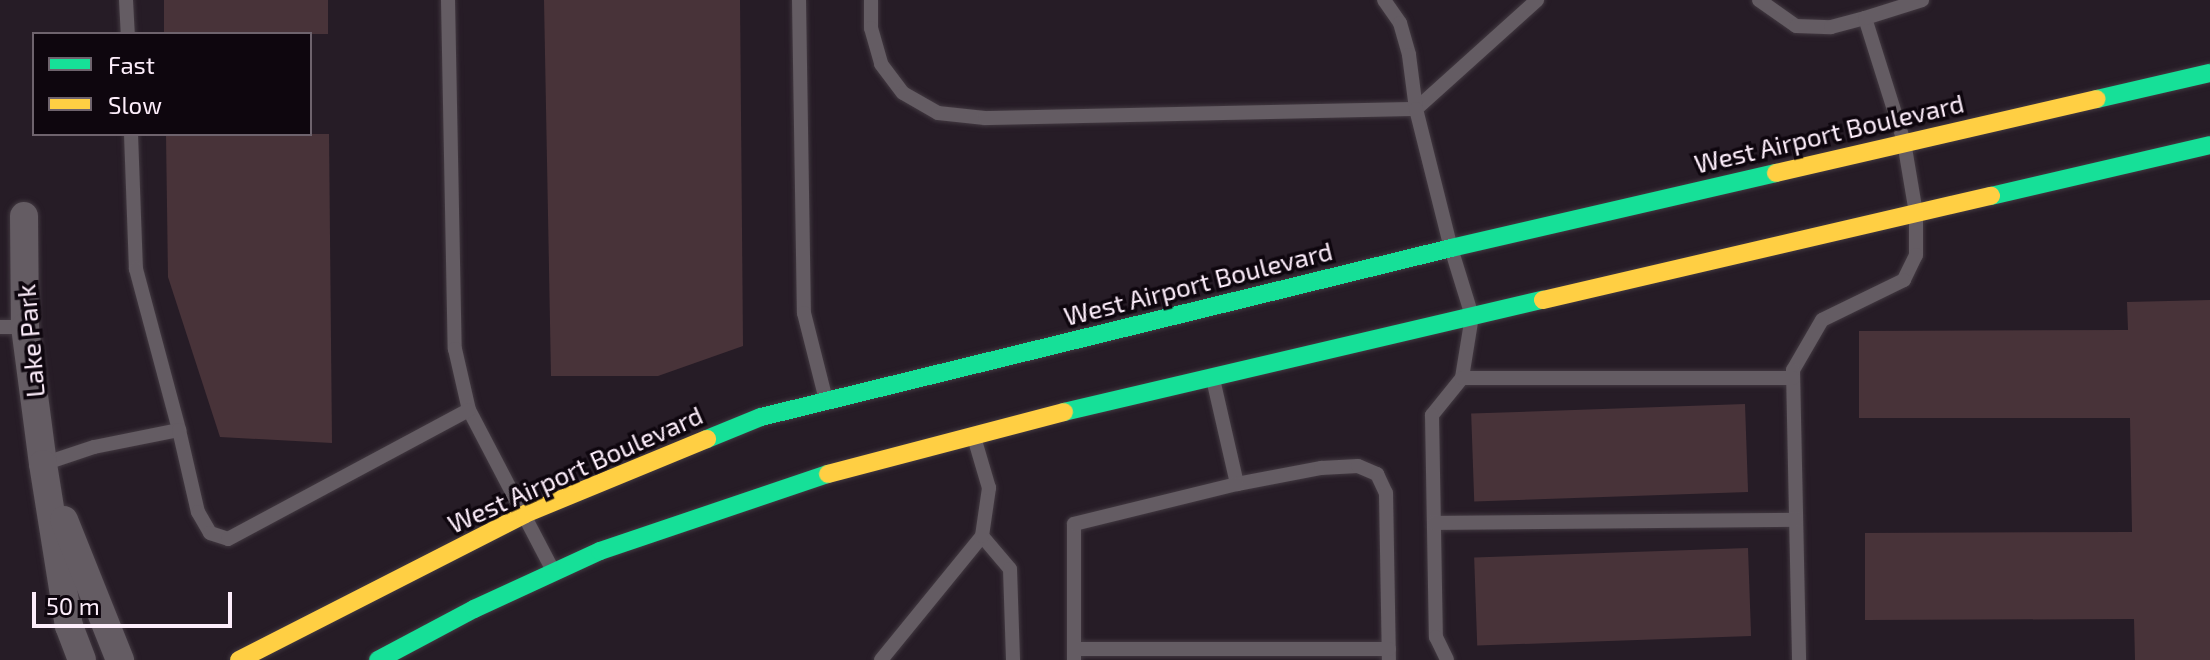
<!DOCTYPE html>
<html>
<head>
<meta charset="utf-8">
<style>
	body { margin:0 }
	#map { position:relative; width:2210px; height:660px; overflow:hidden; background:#261c26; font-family:"Exo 2",sans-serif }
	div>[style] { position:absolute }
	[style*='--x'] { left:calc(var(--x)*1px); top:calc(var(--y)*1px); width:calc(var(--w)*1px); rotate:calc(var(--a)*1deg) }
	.building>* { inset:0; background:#483339; transform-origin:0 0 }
	.roads { filter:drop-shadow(0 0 2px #423941) drop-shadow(0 0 2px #423941) }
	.lane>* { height:14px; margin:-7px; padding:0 7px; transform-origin:7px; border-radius:7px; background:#645c63 }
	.street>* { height:28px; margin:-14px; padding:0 14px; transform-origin:14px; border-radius:14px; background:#645c63 }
	.fast>* { height:18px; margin:-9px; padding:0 9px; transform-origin:9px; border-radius:9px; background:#16e098 }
	.slow>* { height:18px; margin:-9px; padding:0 9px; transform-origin:9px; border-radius:9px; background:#ffcf43 }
	span { translate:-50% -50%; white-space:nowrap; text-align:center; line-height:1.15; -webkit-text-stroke:7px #0e060e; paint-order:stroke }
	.street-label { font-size:26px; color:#fdeefb }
	.legend { position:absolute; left:32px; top:32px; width:280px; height:104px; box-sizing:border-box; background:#0e060e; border:2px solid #6e636d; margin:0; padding:10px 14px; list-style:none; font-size:24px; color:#fdeefb }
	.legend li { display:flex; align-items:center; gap:16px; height:40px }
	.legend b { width:40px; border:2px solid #6e636d }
	.scale { position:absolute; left:32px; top:592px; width:200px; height:36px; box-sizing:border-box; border:4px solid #fdeefb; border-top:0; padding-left:10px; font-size:24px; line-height:28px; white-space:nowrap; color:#fdeefb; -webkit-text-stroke:6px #0e060e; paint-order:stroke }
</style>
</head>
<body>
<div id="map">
	<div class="building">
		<i style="left:164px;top:0;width:164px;height:34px"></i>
		<i style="clip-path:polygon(544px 0,740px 0,743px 346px,658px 376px,551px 376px)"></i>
		<i style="clip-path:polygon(166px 134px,329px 134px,332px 443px,220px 437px,168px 277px)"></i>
		<i style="clip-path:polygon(2210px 300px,2210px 660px,2135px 660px,2134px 619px,1865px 620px,1865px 533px,2132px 532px,2130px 418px,1859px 418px,1859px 331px,2128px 330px,2127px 302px)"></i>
		<i style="left:1745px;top:404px;width:88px;height:274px;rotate:88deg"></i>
		<i style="left:1748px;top:548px;width:88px;height:274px;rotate:88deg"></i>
	</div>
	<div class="roads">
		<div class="lane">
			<i style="--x:126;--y:0;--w:34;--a:87"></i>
			<i style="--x:448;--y:0;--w:349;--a:88.9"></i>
			<i style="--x:455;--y:349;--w:63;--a:77.1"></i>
			<i style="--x:469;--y:410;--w:179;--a:62.4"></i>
			<i style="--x:799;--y:0;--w:313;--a:89.1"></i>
			<i style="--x:804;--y:313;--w:90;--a:75.8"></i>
			<i style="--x:871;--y:0;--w:28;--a:90"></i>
			<i style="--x:871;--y:28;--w:37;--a:74"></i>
			<i style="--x:881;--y:64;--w:36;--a:53"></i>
			<i style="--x:903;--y:93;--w:40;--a:29.7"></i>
			<i style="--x:938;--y:113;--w:47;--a:6.1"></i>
			<i style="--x:985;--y:118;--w:431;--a:-1.2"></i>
			<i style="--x:1416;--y:109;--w:163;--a:-42"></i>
			<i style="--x:1384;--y:0;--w:28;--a:55"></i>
			<i style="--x:1400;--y:23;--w:33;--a:74"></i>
			<i style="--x:1409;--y:55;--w:54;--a:82.6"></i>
			<i style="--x:1416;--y:109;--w:143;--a:75.9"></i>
			<i style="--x:1451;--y:248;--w:71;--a:72.8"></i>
			<i style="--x:1472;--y:316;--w:63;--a:99.2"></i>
			<i style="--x:1462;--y:378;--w:48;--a:129"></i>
			<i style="--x:1432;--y:415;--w:222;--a:89"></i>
			<i style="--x:1436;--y:637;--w:25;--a:64"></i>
			<i style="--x:1759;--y:0;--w:45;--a:35.1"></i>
			<i style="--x:1796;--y:26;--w:35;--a:2"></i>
			<i style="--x:1831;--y:27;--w:35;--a:-15"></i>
			<i style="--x:1865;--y:18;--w:130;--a:72.5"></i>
			<i style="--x:1904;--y:142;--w:72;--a:80.4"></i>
			<i style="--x:1916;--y:213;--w:42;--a:90"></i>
			<i style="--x:1916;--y:255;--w:28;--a:116"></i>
			<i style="--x:1904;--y:280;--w:91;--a:154"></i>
			<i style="--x:1822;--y:320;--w:58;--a:120.1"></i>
			<i style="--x:1793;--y:370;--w:290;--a:88.8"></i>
			<i style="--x:1865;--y:18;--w:60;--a:-17.5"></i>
			<i style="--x:131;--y:134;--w:135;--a:87.9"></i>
			<i style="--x:136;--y:269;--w:167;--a:75"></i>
			<i style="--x:0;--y:327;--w:25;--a:0"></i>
			<i style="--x:1462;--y:378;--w:331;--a:0"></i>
			<i style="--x:1213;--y:379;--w:108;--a:77.1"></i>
			<i style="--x:1237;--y:484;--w:86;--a:-10.8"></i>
			<i style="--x:1321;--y:468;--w:37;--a:-3"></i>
			<i style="--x:1358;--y:466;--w:21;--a:23"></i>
			<i style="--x:1377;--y:474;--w:21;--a:65"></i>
			<i style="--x:1386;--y:493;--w:167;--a:89"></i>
			<i style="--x:43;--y:464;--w:54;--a:-18.4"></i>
			<i style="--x:94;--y:447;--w:87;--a:-11.3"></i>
			<i style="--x:179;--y:430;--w:84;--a:77"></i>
			<i style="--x:198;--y:512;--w:24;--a:60"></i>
			<i style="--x:210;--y:533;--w:19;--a:18"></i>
			<i style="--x:228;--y:539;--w:273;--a:-28.2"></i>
			<i style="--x:1434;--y:523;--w:362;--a:-0.5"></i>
			<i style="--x:982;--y:536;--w:43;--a:49.7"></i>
			<i style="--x:1010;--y:569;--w:91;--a:88.1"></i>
			<i style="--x:1074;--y:649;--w:315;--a:0"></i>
			<i style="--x:881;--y:660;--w:160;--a:-50.8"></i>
			<i style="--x:982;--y:536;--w:49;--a:-81.7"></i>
			<i style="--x:989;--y:488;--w:53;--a:-106.4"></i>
			<i style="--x:1074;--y:660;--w:136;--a:-90"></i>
			<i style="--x:1074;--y:524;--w:168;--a:-13.8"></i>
		</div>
		<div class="street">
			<i style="--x:24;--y:216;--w:111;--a:89.5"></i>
			<i style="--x:25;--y:327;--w:138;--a:82.5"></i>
			<i style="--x:43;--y:464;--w:164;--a:80.9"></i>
			<i style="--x:69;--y:626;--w:36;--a:69"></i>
			<i style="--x:64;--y:520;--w:151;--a:68.2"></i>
		</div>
		<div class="fast">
			<i style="--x:2097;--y:99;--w:116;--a:-13"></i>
			<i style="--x:1991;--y:196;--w:225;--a:-13.1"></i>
			<i style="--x:1064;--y:412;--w:492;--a:-13.2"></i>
			<i style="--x:707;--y:439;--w:58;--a:-22.2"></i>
			<i style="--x:761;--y:417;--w:710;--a:-13.76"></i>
			<i style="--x:1451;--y:248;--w:334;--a:-13"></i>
			<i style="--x:378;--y:660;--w:109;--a:-28"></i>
			<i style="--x:474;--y:609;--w:139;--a:-24.7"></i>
			<i style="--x:600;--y:551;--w:241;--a:-18.7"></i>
		</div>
		<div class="slow">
			<i style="--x:1776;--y:173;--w:329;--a:-13"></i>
			<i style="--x:1543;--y:300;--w:460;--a:-13.1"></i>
			<i style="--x:828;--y:474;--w:244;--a:-14.7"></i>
			<i style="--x:239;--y:660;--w:321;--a:-27"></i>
			<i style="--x:525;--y:514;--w:197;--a:-22.4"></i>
		</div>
	</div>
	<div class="street-label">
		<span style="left:1829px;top:133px;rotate:-13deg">West Airport Boulevard</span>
		<span style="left:1198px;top:283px;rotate:-14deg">West Airport Boulevard</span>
		<span style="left:30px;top:341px;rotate:-95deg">Lake Park</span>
		<span style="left:575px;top:469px;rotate:-24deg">West Airport Boulevard</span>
	</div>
	<ul class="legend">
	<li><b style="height:10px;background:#16e098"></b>Fast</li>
	<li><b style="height:10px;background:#ffcf43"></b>Slow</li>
	</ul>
	<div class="scale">50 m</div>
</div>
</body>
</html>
